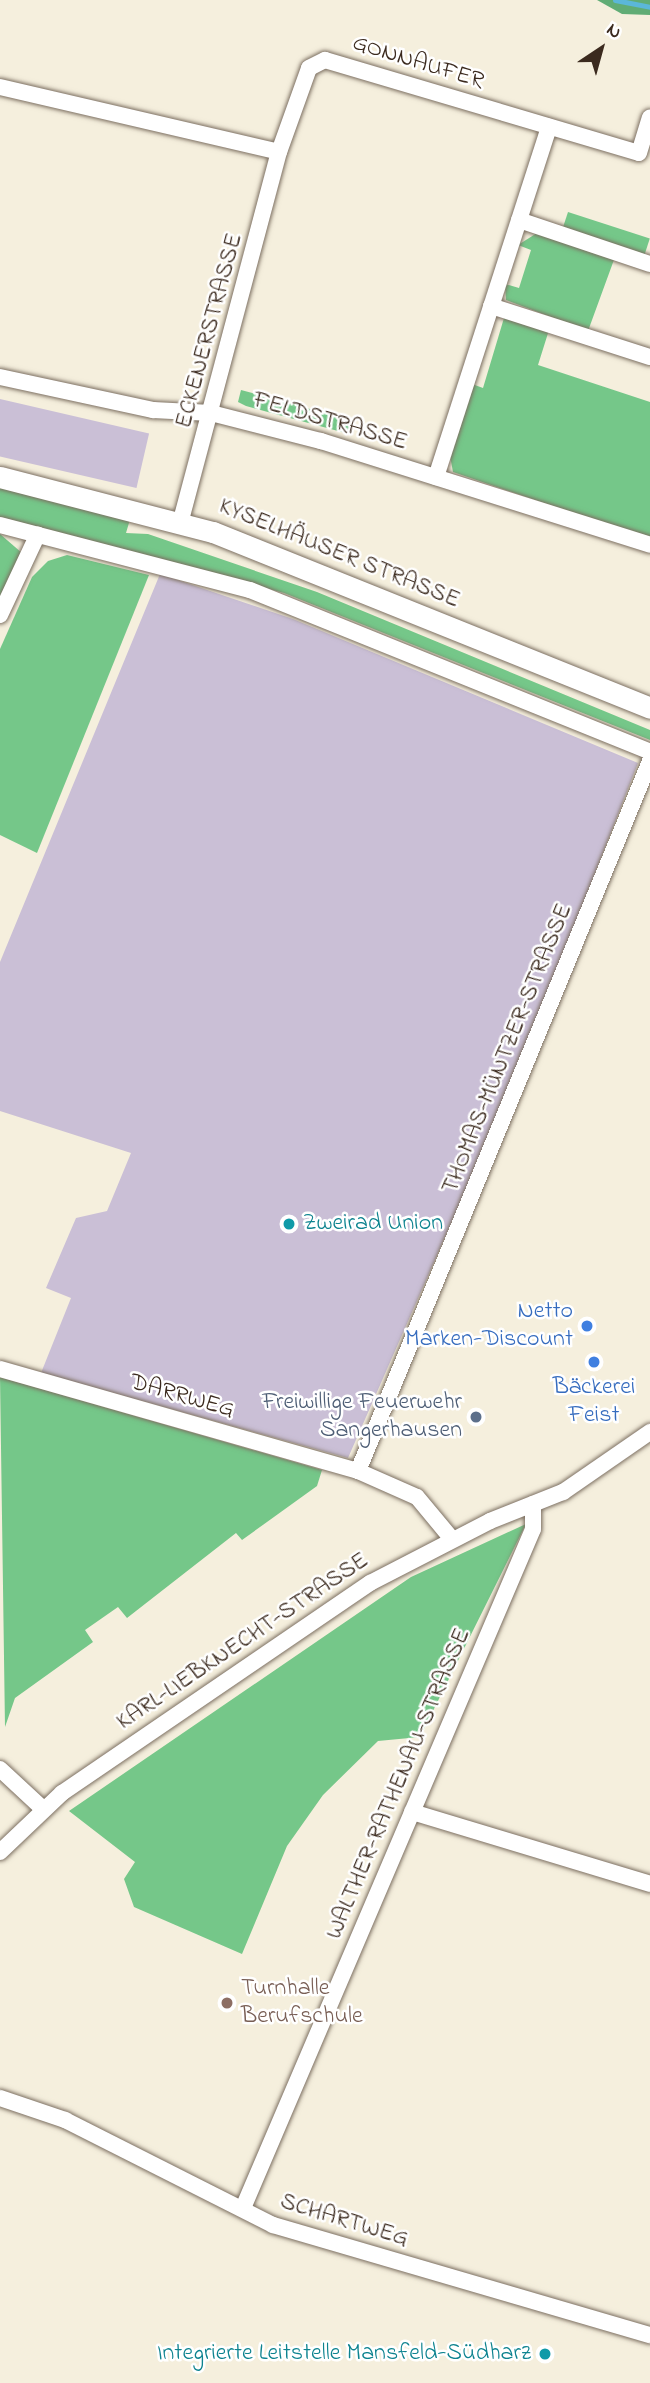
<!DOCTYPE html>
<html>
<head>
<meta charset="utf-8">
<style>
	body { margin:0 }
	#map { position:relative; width:650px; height:2383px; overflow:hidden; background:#f5efdd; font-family:"Indie Flower",sans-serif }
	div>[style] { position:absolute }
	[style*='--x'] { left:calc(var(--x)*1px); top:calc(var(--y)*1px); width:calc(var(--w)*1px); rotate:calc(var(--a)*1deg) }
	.industrial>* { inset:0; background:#cabfd6; transform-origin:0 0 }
	.green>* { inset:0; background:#75c789; transform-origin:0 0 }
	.forest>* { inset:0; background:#60ac75 }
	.stream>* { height:5px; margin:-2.5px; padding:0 2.5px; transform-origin:2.5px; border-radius:2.5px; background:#5bb7d9 }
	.roads { filter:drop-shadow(0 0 2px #7c6f61) drop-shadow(0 0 2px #7c6f61) }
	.street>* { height:16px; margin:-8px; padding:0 8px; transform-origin:8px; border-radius:8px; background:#fff }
	.secondary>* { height:21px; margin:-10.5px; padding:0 10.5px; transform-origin:10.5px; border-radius:10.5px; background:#fff }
	.dots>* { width:19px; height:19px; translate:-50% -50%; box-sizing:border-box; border:4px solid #fff; border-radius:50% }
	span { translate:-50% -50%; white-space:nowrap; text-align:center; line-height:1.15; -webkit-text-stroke:5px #fff; paint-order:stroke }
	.street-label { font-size:24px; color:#3b2a1e }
	.culture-label { font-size:24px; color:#0d838f }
	.left { translate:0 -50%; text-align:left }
	.right { translate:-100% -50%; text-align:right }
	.shop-label { font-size:24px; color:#366cbe }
	.service-label { font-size:24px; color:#4e5e75 }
	.education-label { font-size:24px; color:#785e54 }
	.north { position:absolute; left:566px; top:14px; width:70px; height:70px; -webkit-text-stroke:5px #fff; paint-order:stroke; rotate:36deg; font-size:19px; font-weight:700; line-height:28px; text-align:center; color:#3b2a1e }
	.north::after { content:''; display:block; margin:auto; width:24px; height:32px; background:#3b2a1e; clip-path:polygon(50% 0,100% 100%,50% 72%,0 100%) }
</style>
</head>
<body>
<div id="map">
	<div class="industrial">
		<i style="left:0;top:399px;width:153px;height:56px;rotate:13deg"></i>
		<i style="clip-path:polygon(160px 574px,293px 619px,638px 763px,517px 1073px,348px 1458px,41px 1373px,71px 1298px,46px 1288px,76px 1218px,107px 1211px,131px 1153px,0 1111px,0 962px)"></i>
	</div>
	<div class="green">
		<i style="left:568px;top:212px;width:86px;height:18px;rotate:18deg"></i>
		<i style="clip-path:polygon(537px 233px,615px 257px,588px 331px,506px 300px,505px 284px,519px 288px,531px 250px,518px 245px)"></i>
		<i style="clip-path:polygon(504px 318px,549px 330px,538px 365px,650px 402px,650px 539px,453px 472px,450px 456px,472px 384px,483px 388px)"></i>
		<i style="clip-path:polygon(241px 390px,354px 421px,349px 434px,246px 406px,238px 402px)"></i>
		<i style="clip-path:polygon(0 487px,131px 516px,126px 533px,148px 534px,317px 592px,650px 730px,650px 740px,284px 593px,0 517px)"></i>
		<i style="clip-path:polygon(0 534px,22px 553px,0 599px)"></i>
		<i style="clip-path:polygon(67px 555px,149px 575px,37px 853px,0 835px,0 649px,32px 577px,48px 561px)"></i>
		<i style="clip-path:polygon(0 1377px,322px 1470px,317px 1486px,242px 1540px,236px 1533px,127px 1618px,118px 1607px,85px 1630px,93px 1642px,15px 1698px,5px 1727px)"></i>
		<i style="clip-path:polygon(526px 1524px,420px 1737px,378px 1741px,323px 1795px,287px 1846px,242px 1954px,134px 1907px,124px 1879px,135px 1862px,69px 1811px,411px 1577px)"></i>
	</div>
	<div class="forest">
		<i style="clip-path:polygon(597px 0,650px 0,650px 15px,622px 14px)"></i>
	</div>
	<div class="stream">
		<i style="--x:615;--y:0;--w:36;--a:11"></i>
	</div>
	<div class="roads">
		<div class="street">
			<i style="--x:0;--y:87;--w:286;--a:13.1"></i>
			<i style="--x:279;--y:152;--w:89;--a:-70.3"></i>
			<i style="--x:309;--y:68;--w:18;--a:-27"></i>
			<i style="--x:325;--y:60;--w:327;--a:16.5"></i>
			<i style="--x:639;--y:153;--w:37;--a:-73"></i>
			<i style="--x:519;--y:220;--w:138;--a:18.6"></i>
			<i style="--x:491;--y:306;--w:167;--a:17.8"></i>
			<i style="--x:0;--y:377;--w:157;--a:12.2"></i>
			<i style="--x:153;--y:410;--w:58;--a:3"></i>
			<i style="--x:211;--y:413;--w:114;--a:14.3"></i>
			<i style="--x:321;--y:441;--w:345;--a:17.5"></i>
			<i style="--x:436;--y:477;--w:368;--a:-72.1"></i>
			<i style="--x:181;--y:520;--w:381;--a:-75.1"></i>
			<i style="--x:0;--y:525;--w:258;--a:14.6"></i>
			<i style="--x:250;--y:590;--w:432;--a:22"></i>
			<i style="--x:0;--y:615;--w:89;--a:-64.9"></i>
			<i style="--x:0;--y:1369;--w:372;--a:15.9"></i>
			<i style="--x:358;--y:1471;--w:64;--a:23.8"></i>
			<i style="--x:417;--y:1497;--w:55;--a:50.2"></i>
			<i style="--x:358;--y:1471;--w:768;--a:-67.64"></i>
			<i style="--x:0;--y:1769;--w:59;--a:42.9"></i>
			<i style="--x:412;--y:1812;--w:249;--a:16.8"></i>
			<i style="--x:0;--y:1852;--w:86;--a:-43.6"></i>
			<i style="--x:62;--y:1793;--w:373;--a:-34.3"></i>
			<i style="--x:370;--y:1583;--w:135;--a:-27.3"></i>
			<i style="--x:490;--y:1521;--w:79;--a:-21.7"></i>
			<i style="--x:563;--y:1492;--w:106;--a:-34.6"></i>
			<i style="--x:0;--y:2098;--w:69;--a:18.7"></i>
			<i style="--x:65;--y:2120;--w:233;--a:26.8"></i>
			<i style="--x:273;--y:2225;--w:393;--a:16.3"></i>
			<i style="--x:243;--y:2208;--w:738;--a:-66.87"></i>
			<i style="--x:533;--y:1529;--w:25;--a:-90"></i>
		</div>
		<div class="secondary">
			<i style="--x:0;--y:477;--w:220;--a:14.5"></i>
			<i style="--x:213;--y:532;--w:471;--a:21.9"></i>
		</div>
	</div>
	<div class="dots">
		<i style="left:289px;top:1224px;background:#0f9aa8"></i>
		<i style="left:587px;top:1326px;background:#3f7fe0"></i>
		<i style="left:594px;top:1362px;background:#3f7fe0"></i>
		<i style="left:476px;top:1417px;background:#5c6f8a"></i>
		<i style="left:227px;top:2003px;background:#8d6e63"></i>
		<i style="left:545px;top:2354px;background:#0f9aa8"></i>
	</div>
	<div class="street-label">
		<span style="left:418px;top:63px;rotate:17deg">GONNAUFER</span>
		<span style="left:210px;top:331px;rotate:-75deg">ECKENERSTRASSE</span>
		<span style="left:330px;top:422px;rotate:16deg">FELDSTRASSE</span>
		<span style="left:339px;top:554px;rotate:22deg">KYSELHÄUSER STRASSE</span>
		<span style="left:508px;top:1049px;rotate:-68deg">THOMAS-MÜNTZER-STRASSE</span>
		<span style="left:182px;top:1397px;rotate:16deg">DARRWEG</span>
		<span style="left:243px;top:1642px;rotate:-34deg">KARL-LIEBKNECHT-STRASSE</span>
		<span style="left:399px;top:1784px;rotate:-67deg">WALTHER-RATHENAU-STRASSE</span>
		<span style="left:344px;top:2221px;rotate:17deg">SCHARTWEG</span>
	</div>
	<div class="culture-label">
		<span class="left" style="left:303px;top:1224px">Zweirad Union</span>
		<span class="right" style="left:531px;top:2354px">Integrierte Leitstelle Mansfeld-Südharz</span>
	</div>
	<div class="shop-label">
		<span class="right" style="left:573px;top:1326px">Netto<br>Marken-Discount</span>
		<span style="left:594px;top:1402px">Bäckerei<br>Feist</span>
	</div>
	<div class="service-label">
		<span class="right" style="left:462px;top:1417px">Freiwillige Feuerwehr<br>Sangerhausen</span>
	</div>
	<div class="education-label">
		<span class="left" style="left:241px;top:2003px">Turnhalle<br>Berufschule</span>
	</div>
	<div class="north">N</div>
</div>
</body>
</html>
